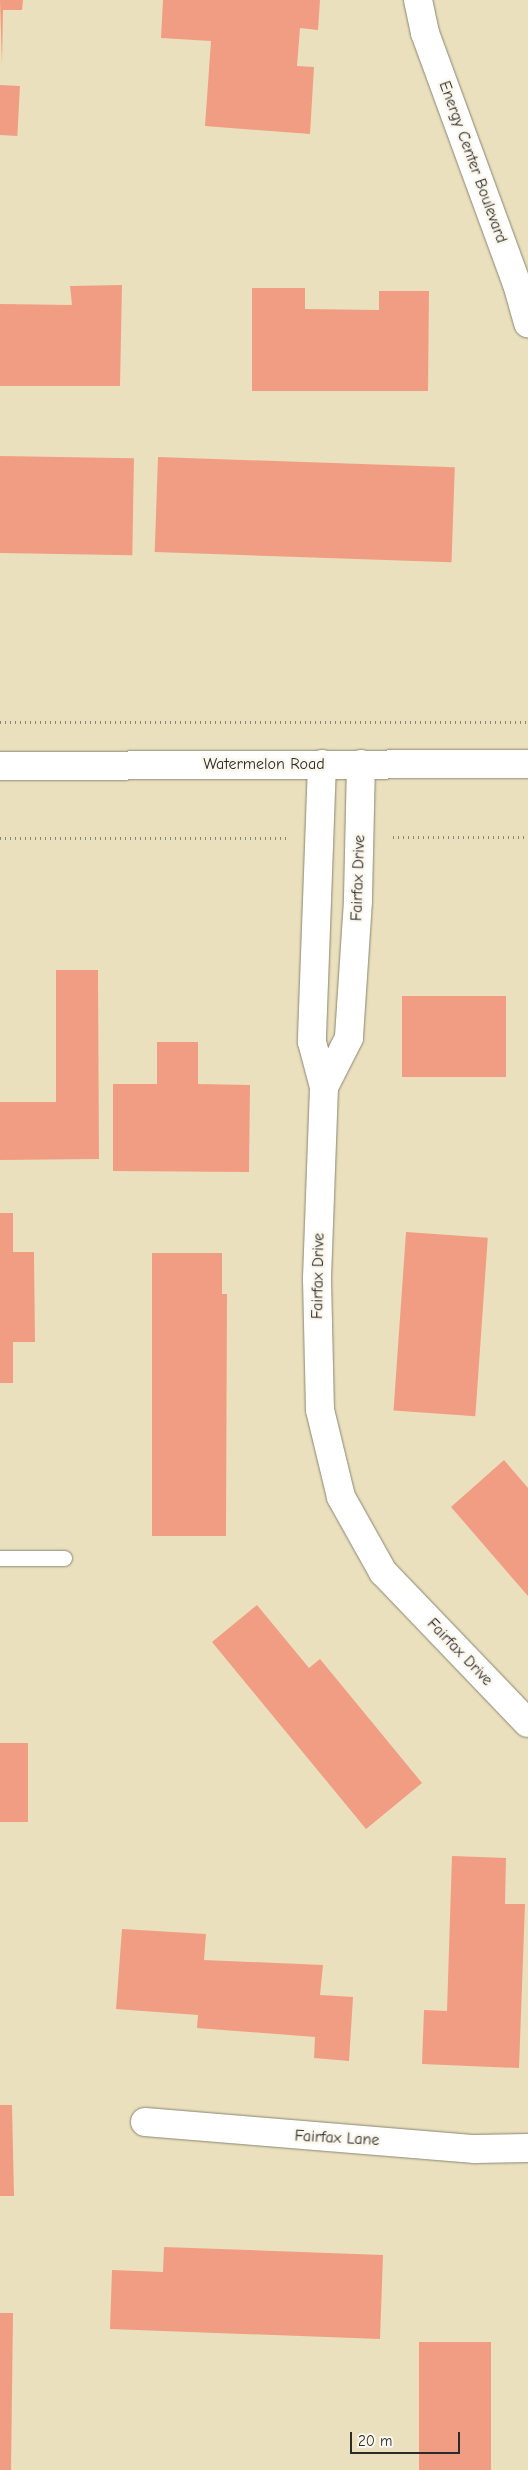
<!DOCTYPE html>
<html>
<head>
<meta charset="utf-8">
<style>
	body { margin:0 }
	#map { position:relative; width:528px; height:2470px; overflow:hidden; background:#eae0bd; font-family:"Comic Neue",sans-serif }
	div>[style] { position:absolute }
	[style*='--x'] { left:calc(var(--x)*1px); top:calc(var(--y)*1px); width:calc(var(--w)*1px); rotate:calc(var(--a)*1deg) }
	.building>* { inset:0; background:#f19d83; transform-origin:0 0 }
	.path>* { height:3px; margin-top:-1.5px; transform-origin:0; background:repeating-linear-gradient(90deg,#8a8674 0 1px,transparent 0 5px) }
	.roads { filter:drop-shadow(0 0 1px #8a8674) drop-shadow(0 0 1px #8a8674) }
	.service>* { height:15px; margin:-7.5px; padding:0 7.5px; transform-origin:7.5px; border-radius:7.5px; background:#fff }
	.minor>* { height:28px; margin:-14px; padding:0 14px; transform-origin:14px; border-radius:14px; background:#fff }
	.secondary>* { height:28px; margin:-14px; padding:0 14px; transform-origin:14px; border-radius:14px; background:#fff }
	span { translate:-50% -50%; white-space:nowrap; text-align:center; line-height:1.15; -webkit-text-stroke:5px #fbf7ec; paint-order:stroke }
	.street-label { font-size:16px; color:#2b2b2b }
	.scale { position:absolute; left:350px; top:2432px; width:110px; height:22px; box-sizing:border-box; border:2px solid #2b2b2b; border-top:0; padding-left:6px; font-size:15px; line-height:18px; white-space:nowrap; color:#2b2b2b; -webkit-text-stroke:4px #fbf7ec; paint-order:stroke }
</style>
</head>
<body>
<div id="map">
	<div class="building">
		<i style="clip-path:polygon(0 0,23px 0,22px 10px,3px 10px,2px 65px)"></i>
		<i style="clip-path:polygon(163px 0,320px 0,318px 30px,300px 28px,297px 66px,314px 67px,310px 134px,205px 126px,211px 41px,161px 38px)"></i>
		<i style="left:0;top:85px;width:20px;height:50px;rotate:3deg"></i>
		<i style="clip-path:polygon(122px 285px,120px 386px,0 386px,0 304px,72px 305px,70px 286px)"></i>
		<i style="clip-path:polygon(252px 288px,305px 288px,305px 309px,379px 310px,379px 291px,429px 291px,428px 391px,252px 391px)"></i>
		<i style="left:0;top:456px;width:134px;height:97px;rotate:1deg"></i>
		<i style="left:158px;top:457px;width:297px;height:95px;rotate:2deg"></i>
		<i style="clip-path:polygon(56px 970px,98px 970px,99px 1159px,0 1160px,0 1102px,56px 1102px)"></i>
		<i style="left:402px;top:996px;width:104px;height:81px"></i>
		<i style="clip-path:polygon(157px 1042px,198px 1042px,198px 1084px,250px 1085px,249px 1172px,113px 1171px,113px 1084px,157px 1084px)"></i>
		<i style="clip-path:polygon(0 1213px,13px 1213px,13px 1252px,34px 1252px,35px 1342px,13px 1342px,13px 1383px,0 1383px)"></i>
		<i style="left:406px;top:1232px;width:82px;height:179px;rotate:4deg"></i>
		<i style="clip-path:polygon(152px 1253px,222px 1253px,222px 1294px,227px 1294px,226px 1536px,152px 1536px)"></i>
		<i style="clip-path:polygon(504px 1460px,528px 1488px,528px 1596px,451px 1507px)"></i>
		<i style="clip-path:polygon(257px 1605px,309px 1668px,320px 1659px,422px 1783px,366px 1829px,212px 1642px)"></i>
		<i style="left:0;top:1743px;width:28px;height:79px"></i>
		<i style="clip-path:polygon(452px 1856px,506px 1858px,505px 1904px,525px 1904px,519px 2068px,422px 2064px,424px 2010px,447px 2011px)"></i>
		<i style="clip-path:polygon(122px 1929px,206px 1934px,204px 1960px,323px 1965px,320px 1995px,353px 1997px,349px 2061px,314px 2058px,315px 2037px,197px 2028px,198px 2015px,116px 2009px)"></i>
		<i style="clip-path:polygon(0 2105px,12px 2105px,14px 2196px,0 2196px)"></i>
		<i style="clip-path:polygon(164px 2247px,383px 2255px,380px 2339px,110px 2329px,112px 2270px,163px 2272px)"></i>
		<i style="clip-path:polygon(0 2313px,13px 2313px,11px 2470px,0 2470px)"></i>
		<i style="left:419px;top:2342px;width:72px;height:128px"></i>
	</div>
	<div class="path">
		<i style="--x:0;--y:722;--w:528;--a:0"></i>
		<i style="--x:393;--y:837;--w:135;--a:0"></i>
		<i style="--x:0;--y:838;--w:287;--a:0"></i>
	</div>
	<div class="roads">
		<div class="service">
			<i style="--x:0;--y:1558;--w:64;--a:0"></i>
		</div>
		<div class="minor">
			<i style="--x:418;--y:0;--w:34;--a:78"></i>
			<i style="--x:425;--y:33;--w:267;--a:69.9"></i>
			<i style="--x:517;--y:284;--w:41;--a:74.2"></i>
			<i style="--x:322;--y:764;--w:278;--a:92.1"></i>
			<i style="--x:312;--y:1042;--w:47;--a:75.1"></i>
			<i style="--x:361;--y:764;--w:137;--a:91.3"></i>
			<i style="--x:358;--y:901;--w:137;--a:93.8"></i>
			<i style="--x:349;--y:1038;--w:55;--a:117"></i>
			<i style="--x:324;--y:1087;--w:192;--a:92.1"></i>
			<i style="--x:317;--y:1279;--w:131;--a:88.7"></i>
			<i style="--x:320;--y:1410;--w:89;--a:76.4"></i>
			<i style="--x:341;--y:1497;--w:86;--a:60.8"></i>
			<i style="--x:383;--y:1572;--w:209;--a:46.2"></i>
			<i style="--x:145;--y:2122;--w:331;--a:4.7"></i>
			<i style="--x:475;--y:2149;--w:53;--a:-1.1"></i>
		</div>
		<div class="secondary">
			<i style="--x:0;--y:766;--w:528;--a:-0.22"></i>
		</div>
	</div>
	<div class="street-label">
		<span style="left:473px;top:162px;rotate:70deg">Energy Center Boulevard</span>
		<span style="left:264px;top:764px">Watermelon Road</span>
		<span style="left:358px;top:878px;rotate:-88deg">Fairfax Drive</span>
		<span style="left:318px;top:1276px;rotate:-89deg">Fairfax Drive</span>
		<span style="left:460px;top:1652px;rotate:46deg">Fairfax Drive</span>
		<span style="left:337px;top:2138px;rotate:3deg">Fairfax Lane</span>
	</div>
	<div class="scale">20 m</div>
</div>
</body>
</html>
